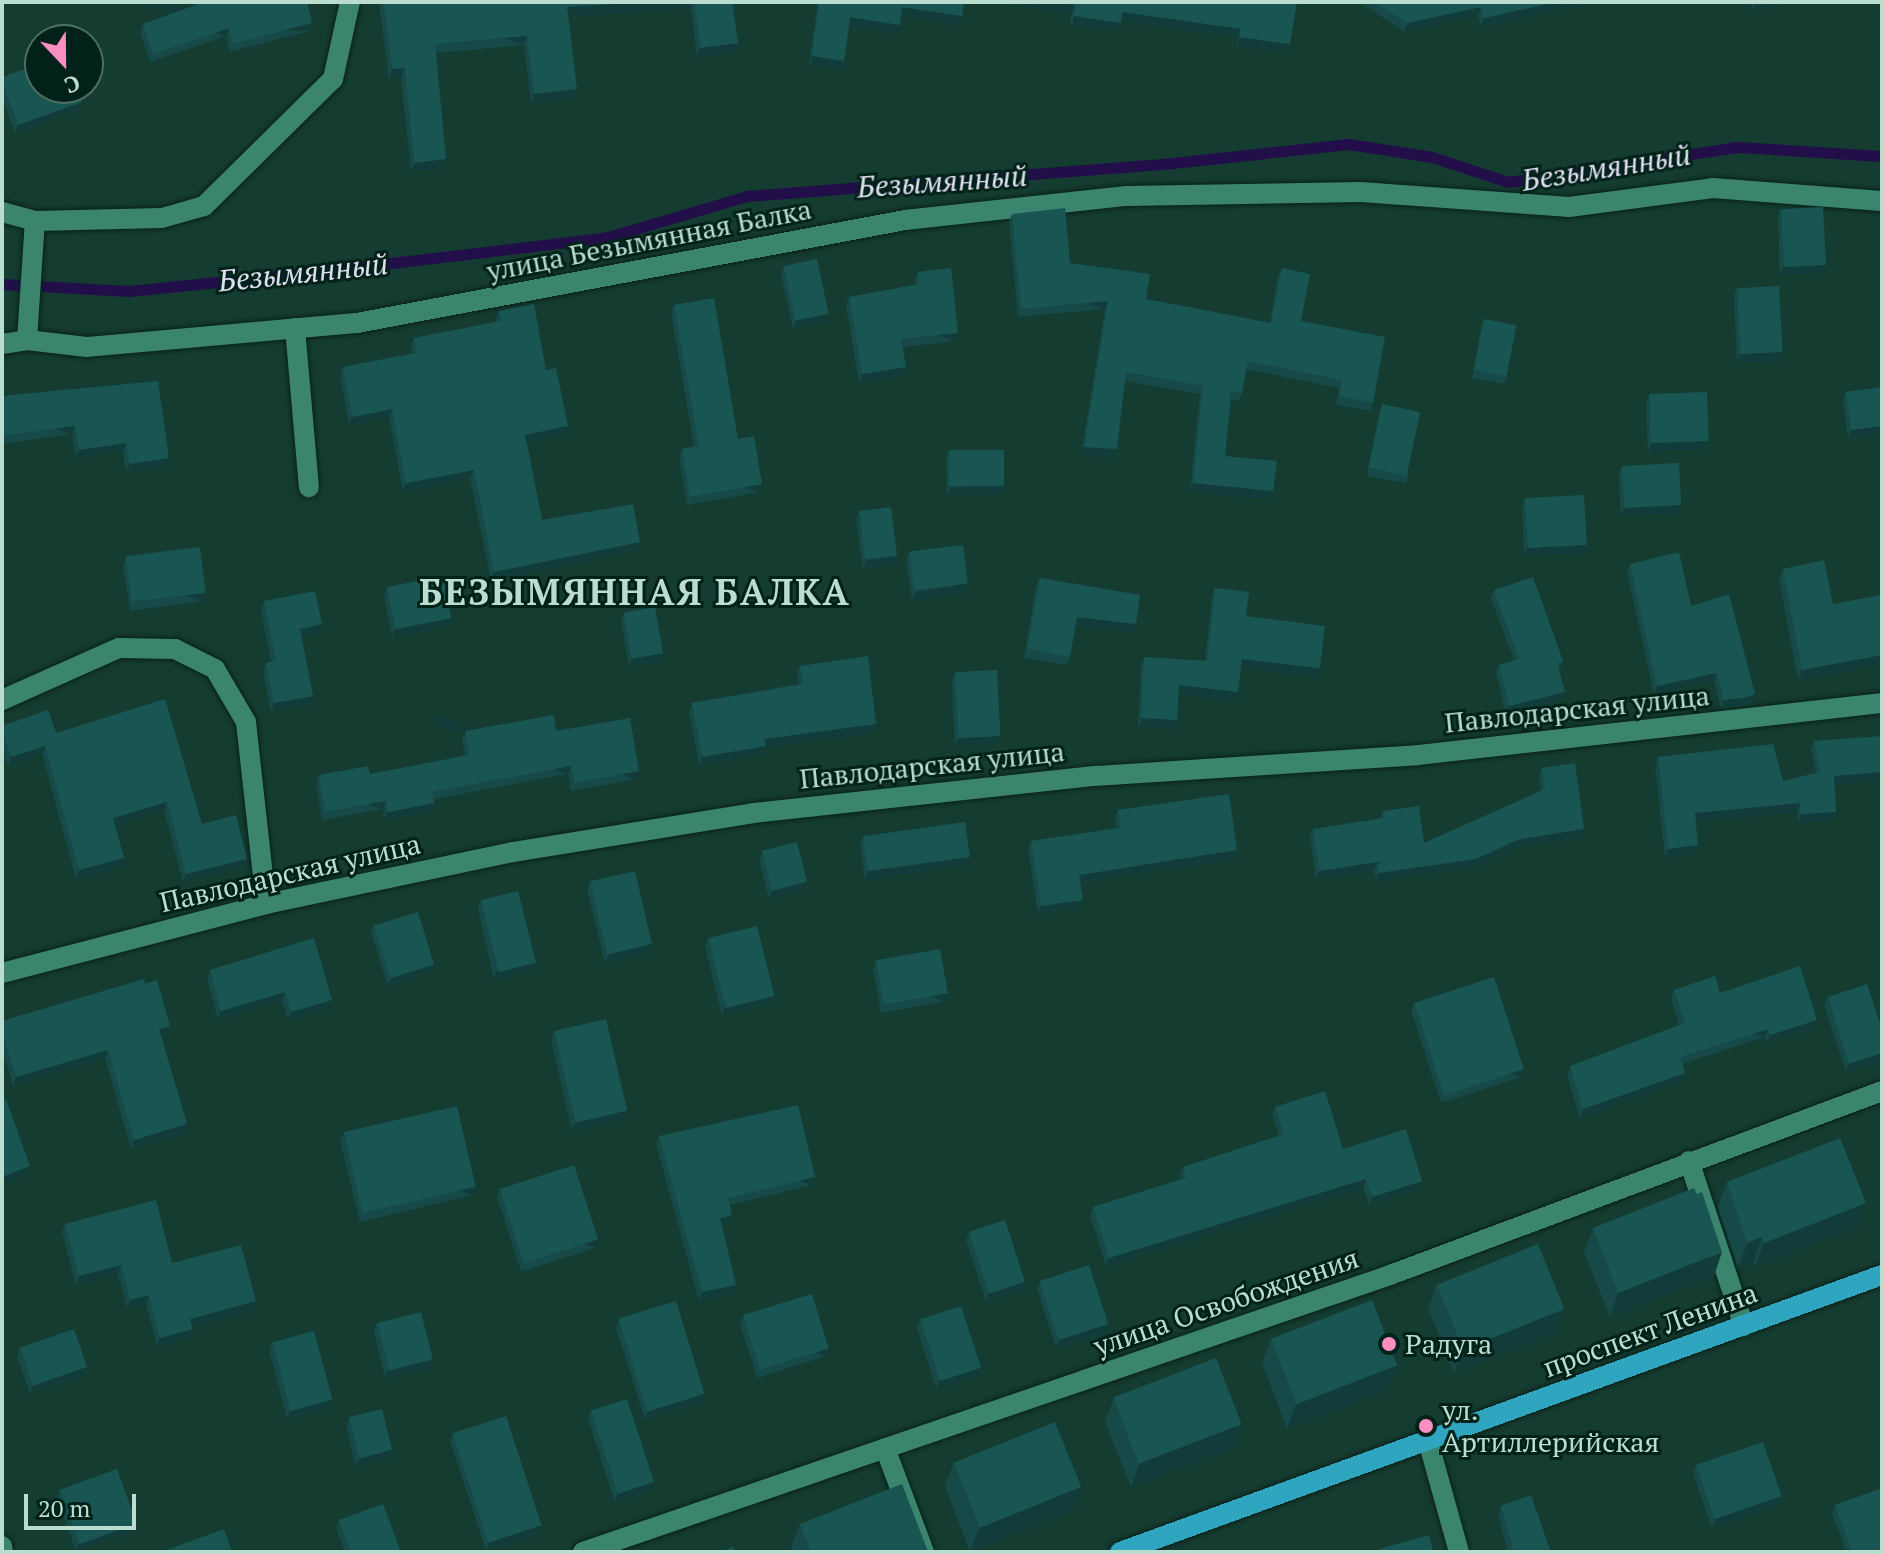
<!DOCTYPE html>
<html>
<head>
<meta charset="utf-8">
<style>
	body { margin:0 }
	#map { position:relative; width:1884px; height:1554px; overflow:hidden; background:#153c31; font-family:"PT Serif",serif }
	div>[style] { position:absolute }
	[style*='--x'] { left:calc(var(--x)*1px); top:calc(var(--y)*1px); width:calc(var(--w)*1px); rotate:calc(var(--a)*1deg) }
	.stream>* { height:11px; margin:-5.5px; padding:0 5.5px; transform-origin:5.5px; border-radius:5.5px; background:#220f4a }
	.roads { filter:drop-shadow(0 0 2px #09211a) drop-shadow(0 0 2px #09211a) }
	.minor>* { height:20px; margin:-10px; padding:0 10px; transform-origin:10px; border-radius:10px; background:#3b856f }
	.major>* { height:20px; margin:-10px; padding:0 10px; transform-origin:10px; border-radius:10px; background:#30a5c0 }
	.wall>* { inset:0; background:#164947 }
	.shaded-wall>* { inset:0; background:#123c3a; transform-origin:0 0 }
	.building>* { inset:0; background:#195553; transform-origin:0 0 }
	.dots>* { width:22px; height:22px; translate:-50% -50%; box-sizing:border-box; border:4px solid #022219; border-radius:50% }
	span { translate:-50% -50%; white-space:nowrap; text-align:center; line-height:1.15; -webkit-text-stroke:6px #022219; paint-order:stroke }
	.street-label { font-size:28px; color:#baddd0 }
	.poi-label { font-size:28px; color:#baddd0 }
	.left { translate:0 -50%; text-align:left }
	.water-label { font-size:30px; color:#dfddf0; font-style:italic }
	.district-label { font-size:36px; color:#baddd0; font-weight:700; letter-spacing:2px }
	.frame { position:absolute; inset:0; border:4px solid #baddd0; pointer-events:none }
	.north { position:absolute; left:24px; top:24px; width:80px; height:80px; box-sizing:border-box; background:#022219; border:2px solid #4c6d62; border-radius:50%; rotate:158deg; font-size:22px; font-weight:700; line-height:32px; text-align:center; color:#baddd0 }
	.north::after { content:''; display:block; margin:auto; width:28px; height:36px; background:#fc8fc2; clip-path:polygon(50% 0,100% 100%,50% 72%,0 100%) }
	.scale { position:absolute; left:24px; top:1494px; width:112px; height:36px; box-sizing:border-box; border:4px solid #baddd0; border-top:0; padding-left:10px; font-size:24px; line-height:28px; white-space:nowrap; color:#baddd0; -webkit-text-stroke:6px #022219; paint-order:stroke }
</style>
</head>
<body>
<div id="map">
	<div class="stream">
		<i style="--x:2;--y:284;--w:127;--a:3.2"></i>
		<i style="--x:129;--y:291;--w:188;--a:-5.8"></i>
		<i style="--x:316;--y:272;--w:294;--a:-6.8"></i>
		<i style="--x:608;--y:237;--w:145;--a:-16.4"></i>
		<i style="--x:747;--y:196;--w:426;--a:-4.4"></i>
		<i style="--x:1172;--y:163;--w:178;--a:-6.1"></i>
		<i style="--x:1349;--y:144;--w:84;--a:8.9"></i>
		<i style="--x:1432;--y:157;--w:80;--a:18.2"></i>
		<i style="--x:1508;--y:182;--w:233;--a:-8.7"></i>
		<i style="--x:1738;--y:147;--w:144;--a:3.6"></i>
	</div>
	<div class="roads">
		<div class="minor">
			<i style="--x:2;--y:212;--w:34;--a:15"></i>
			<i style="--x:35;--y:221;--w:127;--a:-1.4"></i>
			<i style="--x:162;--y:218;--w:44;--a:-15.9"></i>
			<i style="--x:204;--y:206;--w:181;--a:-44.6"></i>
			<i style="--x:333;--y:79;--w:79;--a:-77.6"></i>
			<i style="--x:295;--y:328;--w:160;--a:85"></i>
			<i style="--x:27;--y:340;--w:119;--a:-86.2"></i>
			<i style="--x:2;--y:344;--w:25;--a:-9"></i>
			<i style="--x:27;--y:340;--w:60;--a:6.7"></i>
			<i style="--x:87;--y:347;--w:271;--a:-5.1"></i>
			<i style="--x:357;--y:323;--w:558;--a:-10.64"></i>
			<i style="--x:905;--y:220;--w:223;--a:-6.2"></i>
			<i style="--x:1127;--y:196;--w:234;--a:-1"></i>
			<i style="--x:1361;--y:192;--w:209;--a:4.1"></i>
			<i style="--x:1569;--y:207;--w:145;--a:-7.5"></i>
			<i style="--x:1713;--y:188;--w:169;--a:4.4"></i>
			<i style="--x:2;--y:700;--w:128;--a:-24"></i>
			<i style="--x:119;--y:648;--w:56;--a:1"></i>
			<i style="--x:175;--y:649;--w:45;--a:26.6"></i>
			<i style="--x:215;--y:669;--w:61;--a:59.7"></i>
			<i style="--x:246;--y:722;--w:183;--a:83.7"></i>
			<i style="--x:2;--y:973;--w:273;--a:-14.6"></i>
			<i style="--x:266;--y:904;--w:252;--a:-11.9"></i>
			<i style="--x:513;--y:852;--w:243;--a:-9.2"></i>
			<i style="--x:753;--y:813;--w:345;--a:-6.2"></i>
			<i style="--x:1096;--y:776;--w:323;--a:-3.7"></i>
			<i style="--x:1418;--y:755;--w:467;--a:-6.4"></i>
			<i style="--x:1689;--y:1161;--w:174;--a:71.6"></i>
			<i style="--x:1428;--y:1441;--w:115;--a:74.4"></i>
			<i style="--x:885;--y:1448;--w:111;--a:69.4"></i>
			<i style="--x:2;--y:1546;--w:6;--a:81"></i>
			<i style="--x:583;--y:1552;--w:853;--a:-18.94"></i>
			<i style="--x:1390;--y:1275;--w:525;--a:-20.5"></i>
		</div>
		<div class="major">
			<i style="--x:1120;--y:1552;--w:811;--a:-19.98"></i>
		</div>
	</div>
	<div class="wall">
		<i style="clip-path:polygon(379px 2px,732px 2px,738px 43px,734px 53px,697px 57px,691px 8px,568px 16px,574px 98px,531px 103px,524px 45px,436px 53px,446px 159px,443px 168px,411px 172px,401px 77px,389px 79px)"></i>
		<i style="clip-path:polygon(818px 2px,964px 2px,962px 16px,959px 24px,901px 16px,897px 33px,849px 26px,844px 61px,841px 69px,809px 64px)"></i>
		<i style="clip-path:polygon(997px 2px,1297px 2px,1290px 44px,1287px 52px,1236px 45px,1238px 37px,1121px 21px,1118px 31px,1070px 24px,1072px 13px)"></i>
		<i style="clip-path:polygon(1360px 2px,1592px 2px,1481px 27px,1478px 15px,1404px 32px)"></i>
		<i style="clip-path:polygon(1751px 2px,1789px 2px,1753px 11px)"></i>
		<i style="clip-path:polygon(143px 24px,309px 31px,230px 52px,226px 36px,150px 62px,140px 32px)"></i>
		<i style="clip-path:polygon(2px 81px,82px 102px,79px 110px,15px 133px,2px 98px)"></i>
		<i style="clip-path:polygon(1781px 208px,1826px 265px,1823px 273px,1780px 275px,1778px 217px)"></i>
		<i style="clip-path:polygon(1012px 214px,1070px 263px,1146px 299px,1270px 323px,1278px 276px,1282px 268px,1301px 321px,1373px 403px,1370px 411px,1336px 405px,1339px 388px,1246px 369px,1242px 393px,1239px 401px,1231px 400px,1225px 456px,1270px 500px,1190px 491px,1200px 394px,1125px 381px,1114px 458px,1081px 455px,1105px 309px,1018px 317px,1009px 222px)"></i>
		<i style="clip-path:polygon(784px 266px,826px 322px,793px 329px,781px 274px)"></i>
		<i style="clip-path:polygon(918px 272px,958px 333px,955px 341px,903px 347px,906px 367px,903px 375px,859px 383px,846px 305px,849px 297px,916px 285px,915px 280px)"></i>
		<i style="clip-path:polygon(1737px 287px,1782px 352px,1779px 361px,1737px 363px,1734px 296px)"></i>
		<i style="clip-path:polygon(674px 305px,738px 439px,762px 484px,759px 492px,687px 505px,679px 457px,682px 449px,694px 446px,671px 313px)"></i>
		<i style="clip-path:polygon(499px 311px,546px 370px,568px 426px,565px 434px,527px 442px,542px 520px,640px 542px,637px 550px,491px 581px,470px 478px,403px 492px,389px 417px,349px 425px,340px 376px,343px 367px,413px 353px,411px 346px,414px 338px,496px 322px,496px 319px)"></i>
		<i style="clip-path:polygon(1484px 319px,1507px 376px,1504px 384px,1472px 378px,1481px 328px)"></i>
		<i style="clip-path:polygon(158px 381px,166px 466px,126px 472px,123px 451px,76px 458px,72px 434px,2px 444px,2px 396px)"></i>
		<i style="clip-path:polygon(1882px 387px,1882px 434px,1848px 438px,1843px 400px,1846px 392px)"></i>
		<i style="clip-path:polygon(1649px 395px,1709px 441px,1706px 449px,1648px 452px,1646px 403px)"></i>
		<i style="clip-path:polygon(1382px 404px,1409px 475px,1406px 483px,1367px 476px,1379px 413px)"></i>
		<i style="clip-path:polygon(949px 451px,1004px 486px,1001px 495px,947px 495px,946px 459px)"></i>
		<i style="clip-path:polygon(1622px 465px,1681px 505px,1678px 513px,1621px 516px,1619px 473px)"></i>
		<i style="clip-path:polygon(1525px 498px,1587px 545px,1584px 553px,1524px 556px,1522px 506px)"></i>
		<i style="clip-path:polygon(859px 511px,897px 556px,894px 564px,863px 569px,856px 519px)"></i>
		<i style="clip-path:polygon(909px 552px,965px 593px,912px 600px,906px 560px)"></i>
		<i style="clip-path:polygon(126px 557px,206px 593px,203px 601px,130px 611px,123px 566px)"></i>
		<i style="clip-path:polygon(1630px 564px,1691px 606px,1752px 703px,1740px 706px,1721px 708px,1714px 681px,1654px 694px,1627px 572px)"></i>
		<i style="clip-path:polygon(1783px 569px,1833px 604px,1882px 595px,1882px 664px,1798px 681px,1779px 579px)"></i>
		<i style="clip-path:polygon(1040px 578px,1136px 624px,1133px 632px,1075px 625px,1070px 657px,1067px 665px,1024px 658px,1036px 586px)"></i>
		<i style="clip-path:polygon(387px 587px,448px 626px,392px 637px,384px 596px)"></i>
		<i style="clip-path:polygon(1215px 588px,1246px 616px,1320px 668px,1317px 676px,1241px 668px,1235px 701px,1178px 694px,1177px 720px,1174px 728px,1138px 726px,1141px 665px,1144px 657px,1205px 661px,1212px 596px)"></i>
		<i style="clip-path:polygon(1494px 590px,1563px 661px,1559px 670px,1562px 700px,1506px 715px,1496px 673px,1499px 665px,1514px 661px,1491px 598px)"></i>
		<i style="clip-path:polygon(264px 601px,322px 624px,319px 633px,301px 636px,313px 696px,310px 704px,271px 712px,263px 671px,266px 663px,271px 662px,261px 610px)"></i>
		<i style="clip-path:polygon(624px 613px,660px 661px,629px 667px,621px 621px)"></i>
		<i style="clip-path:polygon(800px 666px,873px 733px,765px 747px,763px 754px,699px 765px,689px 711px,692px 703px,799px 684px,797px 674px)"></i>
		<i style="clip-path:polygon(955px 672px,1000px 736px,997px 744px,955px 746px,952px 681px)"></i>
		<i style="clip-path:polygon(2px 726px,56px 733px,202px 824px,247px 859px,244px 867px,183px 882px,164px 810px,114px 825px,124px 858px,121px 867px,76px 879px,42px 754px,8px 766px,2px 748px)"></i>
		<i style="clip-path:polygon(465px 731px,556px 731px,636px 779px,571px 791px,568px 774px,434px 799px,434px 803px,431px 811px,384px 820px,383px 809px,322px 820px,316px 783px,319px 775px,370px 774px,465px 756px,462px 740px)"></i>
		<i style="clip-path:polygon(1814px 741px,1881px 781px,1835px 784px,1836px 812px,1833px 820px,1798px 823px,1797px 812px,1696px 821px,1695px 854px,1665px 857px,1655px 766px,1658px 757px,1783px 781px,1816px 773px,1811px 749px)"></i>
		<i style="clip-path:polygon(1542px 768px,1581px 837px,1517px 847px,1473px 867px,1376px 881px,1374px 873px,1374px 870px,1316px 879px,1310px 837px,1313px 829px,1380px 819px,1383px 811px,1424px 843px,1541px 791px,1539px 776px)"></i>
		<i style="clip-path:polygon(1118px 810px,1237px 850px,1234px 859px,1081px 882px,1080px 908px,1038px 914px,1028px 849px,1031px 841px,1116px 828px,1115px 818px)"></i>
		<i style="clip-path:polygon(863px 836px,970px 857px,967px 865px,865px 880px,860px 844px)"></i>
		<i style="clip-path:polygon(762px 851px,804px 890px,769px 899px,759px 859px)"></i>
		<i style="clip-path:polygon(590px 882px,649px 952px,605px 963px,587px 890px)"></i>
		<i style="clip-path:polygon(481px 900px,536px 963px,533px 971px,494px 980px,478px 909px)"></i>
		<i style="clip-path:polygon(374px 924px,434px 965px,430px 973px,388px 986px,371px 933px)"></i>
		<i style="clip-path:polygon(314px 938px,329px 1008px,288px 1020px,282px 1001px,218px 1019px,207px 978px,210px 970px)"></i>
		<i style="clip-path:polygon(708px 938px,774px 996px,771px 1004px,722px 1016px,705px 946px)"></i>
		<i style="clip-path:polygon(876px 960px,948px 993px,945px 1001px,881px 1013px,873px 969px)"></i>
		<i style="clip-path:polygon(145px 984px,170px 1026px,167px 1034px,161px 1036px,187px 1124px,184px 1133px,131px 1149px,105px 1058px,13px 1086px,2px 1050px,2px 1021px)"></i>
		<i style="clip-path:polygon(1674px 990px,1720px 993px,1817px 1020px,1814px 1028px,1767px 1043px,1765px 1037px,1682px 1064px,1682px 1081px,1580px 1118px,1567px 1075px,1570px 1066px,1679px 1025px,1671px 998px)"></i>
		<i style="clip-path:polygon(1828px 997px,1882px 1030px,1846px 1072px,1824px 1005px)"></i>
		<i style="clip-path:polygon(1414px 1003px,1521px 1077px,1441px 1103px,1411px 1011px)"></i>
		<i style="clip-path:polygon(554px 1031px,624px 1119px,572px 1131px,551px 1040px)"></i>
		<i style="clip-path:polygon(1275px 1107px,1343px 1149px,1422px 1181px,1419px 1189px,1369px 1205px,1363px 1188px,1106px 1266px,1090px 1216px,1093px 1207px,1181px 1179px,1180px 1175px,1183px 1167px,1279px 1136px,1272px 1115px)"></i>
		<i style="clip-path:polygon(344px 1133px,476px 1187px,473px 1195px,360px 1222px,340px 1141px)"></i>
		<i style="clip-path:polygon(659px 1136px,815px 1177px,812px 1185px,730px 1205px,732px 1215px,729px 1224px,722px 1226px,733px 1293px,699px 1301px,656px 1144px)"></i>
		<i style="clip-path:polygon(1727px 1182px,1857px 1227px,1755px 1267px,1753px 1261px,1738px 1267px,1718px 1207px)"></i>
		<i style="clip-path:polygon(500px 1189px,595px 1248px,521px 1272px,497px 1197px)"></i>
		<i style="clip-path:polygon(65px 1224px,172px 1263px,253px 1310px,192px 1326px,193px 1329px,190px 1338px,157px 1346px,146px 1303px,127px 1308px,118px 1274px,76px 1285px,62px 1232px)"></i>
		<i style="clip-path:polygon(1593px 1228px,1714px 1276px,1610px 1317px,1584px 1252px)"></i>
		<i style="clip-path:polygon(969px 1232px,1022px 1290px,986px 1302px,966px 1240px)"></i>
		<i style="clip-path:polygon(1040px 1281px,1108px 1324px,1105px 1333px,1056px 1348px,1037px 1289px)"></i>
		<i style="clip-path:polygon(1437px 1284px,1564px 1309px,1555px 1333px,1454px 1373px,1428px 1308px)"></i>
		<i style="clip-path:polygon(743px 1316px,826px 1356px,757px 1378px,740px 1324px)"></i>
		<i style="clip-path:polygon(619px 1320px,702px 1402px,645px 1420px,616px 1328px)"></i>
		<i style="clip-path:polygon(920px 1320px,978px 1376px,936px 1389px,917px 1328px)"></i>
		<i style="clip-path:polygon(377px 1323px,430px 1368px,385px 1378px,374px 1331px)"></i>
		<i style="clip-path:polygon(1271px 1339px,1389px 1389px,1287px 1429px,1262px 1363px)"></i>
		<i style="clip-path:polygon(272px 1342px,329px 1408px,287px 1419px,269px 1350px)"></i>
		<i style="clip-path:polygon(20px 1348px,87px 1367px,84px 1375px,30px 1394px,17px 1356px)"></i>
		<i style="clip-path:polygon(1114px 1398px,1241px 1424px,1233px 1448px,1131px 1487px,1105px 1422px)"></i>
		<i style="clip-path:polygon(591px 1411px,651px 1491px,615px 1502px,588px 1419px)"></i>
		<i style="clip-path:polygon(349px 1418px,392px 1450px,389px 1459px,356px 1467px,346px 1426px)"></i>
		<i style="clip-path:polygon(453px 1433px,539px 1534px,486px 1551px,450px 1441px)"></i>
		<i style="clip-path:polygon(954px 1462px,1072px 1511px,970px 1552px,945px 1486px)"></i>
		<i style="clip-path:polygon(1696px 1466px,1782px 1496px,1779px 1504px,1712px 1528px,1693px 1474px)"></i>
		<i style="clip-path:polygon(60px 1490px,134px 1531px,76px 1551px,57px 1498px)"></i>
		<i style="clip-path:polygon(1835px 1505px,1882px 1552px,1846px 1552px,1832px 1513px)"></i>
		<i style="clip-path:polygon(1501px 1506px,1550px 1550px,1550px 1552px,1508px 1552px,1498px 1515px)"></i>
		<i style="clip-path:polygon(339px 1520px,401px 1552px,345px 1552px,336px 1528px)"></i>
		<i style="clip-path:polygon(800px 1524px,927px 1549px,926px 1552px,793px 1552px,791px 1548px)"></i>
	</div>
	<div class="shaded-wall">
		<i style="clip-path:polygon(642px 2px,693px 2px,691px 8px,564px 17px,567px 7px)"></i>
		<i style="clip-path:polygon(997px 2px,1056px 2px,1075px 5px,1072px 13px)"></i>
		<i style="clip-path:polygon(1557px 2px,1592px 2px,1481px 27px,1484px 18px)"></i>
		<i style="clip-path:polygon(1758px 2px,1789px 2px,1753px 11px,1756px 3px)"></i>
		<i style="left:902px;top:7px;width:61px;height:9px;rotate:9deg"></i>
		<i style="clip-path:polygon(1481px 7px,1478px 15px,1404px 32px,1407px 23px)"></i>
		<i style="left:1122px;top:12px;width:120px;height:9px;rotate:8deg"></i>
		<i style="left:1074px;top:16px;width:48px;height:9px;rotate:8deg"></i>
		<i style="clip-path:polygon(850px 17px,900px 25px,897px 33px,847px 26px)"></i>
		<i style="left:312px;top:23px;width:9px;height:82px;rotate:111deg"></i>
		<i style="left:229px;top:28px;width:9px;height:80px;rotate:111deg"></i>
		<i style="left:527px;top:36px;width:9px;height:92px;rotate:108deg"></i>
		<i style="left:1239px;top:37px;width:51px;height:9px;rotate:8deg"></i>
		<i style="clip-path:polygon(738px 43px,734px 53px,697px 57px,700px 48px)"></i>
		<i style="left:812px;top:56px;width:32px;height:9px;rotate:9deg"></i>
		<i style="clip-path:polygon(405px 68px,401px 77px,389px 79px,392px 69px)"></i>
		<i style="clip-path:polygon(577px 89px,574px 98px,531px 103px,534px 94px)"></i>
		<i style="clip-path:polygon(82px 102px,79px 110px,15px 133px,18px 125px)"></i>
		<i style="clip-path:polygon(446px 159px,443px 168px,411px 172px,414px 163px)"></i>
		<i style="clip-path:polygon(1826px 265px,1823px 273px,1780px 275px,1783px 266px)"></i>
		<i style="left:1108px;top:301px;width:9px;height:87px;rotate:111deg"></i>
		<i style="clip-path:polygon(829px 314px,826px 322px,793px 329px,796px 320px)"></i>
		<i style="left:958px;top:333px;width:9px;height:57px;rotate:111deg"></i>
		<i style="clip-path:polygon(1782px 352px,1779px 361px,1737px 363px,1740px 354px)"></i>
		<i style="clip-path:polygon(906px 367px,903px 375px,859px 383px,862px 374px)"></i>
		<i style="clip-path:polygon(392px 409px,389px 417px,349px 425px,352px 417px)"></i>
		<i style="left:75px;top:426px;width:9px;height:74px;rotate:111deg"></i>
		<i style="clip-path:polygon(568px 426px,565px 434px,522px 443px,525px 435px)"></i>
		<i style="clip-path:polygon(1882px 426px,1882px 434px,1848px 438px,1851px 430px)"></i>
		<i style="clip-path:polygon(1709px 441px,1706px 449px,1648px 452px,1651px 443px)"></i>
		<i style="clip-path:polygon(126px 443px,123px 451px,76px 458px,79px 450px)"></i>
		<i style="clip-path:polygon(1084px 447px,1117px 449px,1114px 458px,1081px 455px)"></i>
		<i style="clip-path:polygon(169px 458px,166px 466px,126px 472px,129px 464px)"></i>
		<i style="clip-path:polygon(474px 470px,470px 478px,403px 492px,406px 483px)"></i>
		<i style="clip-path:polygon(1193px 483px,1273px 491px,1270px 500px,1190px 491px)"></i>
		<i style="left:762px;top:484px;width:9px;height:73px;rotate:111deg"></i>
		<i style="clip-path:polygon(1004px 486px,1001px 495px,947px 495px,950px 487px)"></i>
		<i style="clip-path:polygon(1681px 505px,1678px 513px,1621px 516px,1624px 507px)"></i>
		<i style="clip-path:polygon(640px 542px,637px 550px,491px 581px,494px 572px)"></i>
		<i style="clip-path:polygon(1587px 545px,1584px 553px,1524px 556px,1527px 547px)"></i>
		<i style="clip-path:polygon(897px 556px,894px 564px,863px 569px,866px 560px)"></i>
		<i style="clip-path:polygon(968px 584px,965px 593px,912px 600px,915px 592px)"></i>
		<i style="left:206px;top:593px;width:9px;height:74px;rotate:111deg"></i>
		<i style="left:1077px;top:617px;width:59px;height:9px;rotate:7deg"></i>
		<i style="clip-path:polygon(451px 618px,448px 626px,392px 637px,395px 629px)"></i>
		<i style="clip-path:polygon(322px 624px,319px 633px,297px 637px,300px 629px)"></i>
		<i style="clip-path:polygon(663px 653px,660px 661px,629px 667px,632px 659px)"></i>
		<i style="clip-path:polygon(1882px 655px,1882px 664px,1798px 681px,1802px 670px)"></i>
		<i style="left:1242px;top:659px;width:79px;height:9px;rotate:7deg"></i>
		<i style="clip-path:polygon(1717px 673px,1714px 681px,1654px 694px,1657px 686px)"></i>
		<i style="clip-path:polygon(1179px 685px,1238px 692px,1235px 701px,1176px 693px)"></i>
		<i style="clip-path:polygon(1565px 692px,1562px 700px,1506px 715px,1509px 706px)"></i>
		<i style="clip-path:polygon(1755px 694px,1752px 703px,1740px 706px,1721px 708px,1724px 700px)"></i>
		<i style="clip-path:polygon(313px 696px,310px 704px,271px 712px,274px 703px)"></i>
		<i style="left:1141px;top:718px;width:36px;height:9px;rotate:3deg"></i>
		<i style="clip-path:polygon(876px 724px,873px 733px,765px 747px,763px 754px,699px 765px,702px 757px,764px 739px)"></i>
		<i style="clip-path:polygon(1000px 736px,997px 744px,955px 746px,958px 738px)"></i>
		<i style="clip-path:polygon(45px 746px,42px 754px,8px 766px,11px 757px)"></i>
		<i style="left:571px;top:766px;width:9px;height:141px;rotate:111deg"></i>
		<i style="left:639px;top:771px;width:9px;height:66px;rotate:111deg"></i>
		<i style="clip-path:polygon(1882px 772px,1881px 781px,1831px 784px,1834px 776px)"></i>
		<i style="left:386px;top:801px;width:9px;height:62px;rotate:111deg"></i>
		<i style="clip-path:polygon(167px 802px,164px 810px,110px 827px,113px 818px)"></i>
		<i style="clip-path:polygon(434px 803px,431px 811px,384px 820px,388px 812px)"></i>
		<i style="clip-path:polygon(1800px 803px,1797px 812px,1692px 821px,1695px 813px)"></i>
		<i style="clip-path:polygon(1836px 812px,1833px 820px,1798px 823px,1801px 814px)"></i>
		<i style="clip-path:polygon(1584px 829px,1581px 837px,1517px 847px,1473px 867px,1376px 881px,1379px 873px,1520px 839px)"></i>
		<i style="clip-path:polygon(1698px 845px,1695px 854px,1665px 857px,1668px 849px)"></i>
		<i style="clip-path:polygon(1237px 850px,1234px 859px,1076px 883px,1079px 875px)"></i>
		<i style="clip-path:polygon(970px 857px,967px 865px,865px 880px,868px 871px)"></i>
		<i style="clip-path:polygon(124px 858px,121px 867px,76px 879px,79px 870px)"></i>
		<i style="clip-path:polygon(247px 859px,244px 867px,183px 882px,186px 874px)"></i>
		<i style="clip-path:polygon(1384px 861px,1377px 864px,1374px 870px,1316px 879px,1319px 871px)"></i>
		<i style="clip-path:polygon(807px 882px,804px 890px,769px 899px,772px 891px)"></i>
		<i style="clip-path:polygon(1083px 900px,1080px 908px,1038px 914px,1041px 906px)"></i>
		<i style="clip-path:polygon(652px 944px,649px 952px,605px 963px,608px 955px)"></i>
		<i style="clip-path:polygon(536px 963px,533px 971px,494px 980px,497px 971px)"></i>
		<i style="clip-path:polygon(434px 965px,430px 973px,388px 986px,391px 978px)"></i>
		<i style="clip-path:polygon(285px 992px,282px 1001px,218px 1019px,221px 1011px)"></i>
		<i style="left:948px;top:993px;width:9px;height:65px;rotate:111deg"></i>
		<i style="clip-path:polygon(774px 996px,771px 1004px,722px 1016px,725px 1007px)"></i>
		<i style="clip-path:polygon(332px 1000px,329px 1008px,288px 1020px,291px 1012px)"></i>
		<i style="clip-path:polygon(1817px 1020px,1814px 1028px,1767px 1043px,1770px 1035px)"></i>
		<i style="clip-path:polygon(170px 1026px,167px 1034px,156px 1037px,159px 1029px)"></i>
		<i style="left:1768px;top:1029px;width:9px;height:92px;rotate:111deg"></i>
		<i style="clip-path:polygon(108px 1050px,105px 1058px,13px 1086px,16px 1077px)"></i>
		<i style="clip-path:polygon(1882px 1053px,1882px 1061px,1846px 1072px,1849px 1064px)"></i>
		<i style="left:1524px;top:1069px;width:9px;height:84px;rotate:111deg"></i>
		<i style="clip-path:polygon(1685px 1073px,1682px 1081px,1580px 1118px,1583px 1109px)"></i>
		<i style="clip-path:polygon(627px 1111px,624px 1119px,572px 1131px,575px 1123px)"></i>
		<i style="clip-path:polygon(187px 1124px,184px 1133px,131px 1149px,134px 1140px)"></i>
		<i style="clip-path:polygon(30px 1166px,27px 1175px,2px 1184px,2px 1177px)"></i>
		<i style="left:815px;top:1177px;width:9px;height:89px;rotate:111deg"></i>
		<i style="clip-path:polygon(1366px 1179px,1363px 1188px,1106px 1266px,1109px 1258px)"></i>
		<i style="clip-path:polygon(1422px 1181px,1419px 1189px,1369px 1205px,1372px 1197px)"></i>
		<i style="left:476px;top:1187px;width:9px;height:116px;rotate:111deg"></i>
		<i style="clip-path:polygon(1866px 1203px,1857px 1227px,1755px 1267px,1764px 1243px)"></i>
		<i style="clip-path:polygon(732px 1215px,729px 1224px,717px 1227px,720px 1218px)"></i>
		<i style="clip-path:polygon(1762px 1237px,1753px 1261px,1738px 1267px,1747px 1243px)"></i>
		<i style="left:598px;top:1239px;width:9px;height:78px;rotate:108deg"></i>
		<i style="clip-path:polygon(1722px 1252px,1714px 1276px,1610px 1317px,1618px 1293px)"></i>
		<i style="clip-path:polygon(121px 1265px,118px 1274px,76px 1285px,79px 1276px)"></i>
		<i style="clip-path:polygon(1025px 1282px,1022px 1290px,986px 1302px,989px 1294px)"></i>
		<i style="clip-path:polygon(736px 1285px,733px 1293px,699px 1301px,702px 1292px)"></i>
		<i style="clip-path:polygon(149px 1295px,146px 1303px,127px 1308px,130px 1300px)"></i>
		<i style="clip-path:polygon(256px 1301px,253px 1310px,187px 1327px,190px 1319px)"></i>
		<i style="clip-path:polygon(1564px 1309px,1555px 1333px,1454px 1373px,1463px 1349px)"></i>
		<i style="clip-path:polygon(1108px 1324px,1105px 1333px,1056px 1348px,1059px 1340px)"></i>
		<i style="clip-path:polygon(193px 1329px,190px 1338px,157px 1346px,160px 1338px)"></i>
		<i style="left:829px;top:1348px;width:9px;height:72px;rotate:111deg"></i>
		<i style="clip-path:polygon(433px 1359px,430px 1368px,385px 1378px,388px 1370px)"></i>
		<i style="clip-path:polygon(1397px 1365px,1389px 1389px,1287px 1429px,1296px 1405px)"></i>
		<i style="clip-path:polygon(87px 1367px,84px 1375px,30px 1394px,33px 1386px)"></i>
		<i style="clip-path:polygon(981px 1368px,978px 1376px,936px 1389px,939px 1381px)"></i>
		<i style="clip-path:polygon(705px 1394px,702px 1402px,645px 1420px,648px 1412px)"></i>
		<i style="clip-path:polygon(332px 1400px,329px 1408px,287px 1419px,290px 1411px)"></i>
		<i style="clip-path:polygon(1241px 1424px,1233px 1448px,1131px 1487px,1140px 1463px)"></i>
		<i style="clip-path:polygon(392px 1450px,389px 1459px,356px 1467px,359px 1459px)"></i>
		<i style="clip-path:polygon(654px 1482px,651px 1491px,615px 1502px,618px 1494px)"></i>
		<i style="clip-path:polygon(1081px 1487px,1072px 1511px,970px 1552px,979px 1528px)"></i>
		<i style="clip-path:polygon(1782px 1496px,1779px 1504px,1712px 1528px,1715px 1519px)"></i>
		<i style="clip-path:polygon(137px 1523px,134px 1531px,76px 1551px,79px 1543px)"></i>
		<i style="clip-path:polygon(542px 1525px,539px 1534px,486px 1551px,489px 1543px)"></i>
	</div>
	<div class="building">
		<i style="clip-path:polygon(204px 2px,307px 2px,312px 23px,233px 44px,229px 28px,153px 54px,143px 24px)"></i>
		<i style="clip-path:polygon(384px 2px,642px 2px,567px 7px,577px 89px,534px 94px,527px 36px,435px 44px,446px 159px,414px 163px,405px 68px,392px 69px)"></i>
		<i style="clip-path:polygon(695px 2px,732px 2px,738px 43px,700px 48px)"></i>
		<i style="clip-path:polygon(819px 2px,964px 2px,962px 16px,902px 7px,900px 25px,850px 17px,844px 61px,812px 56px)"></i>
		<i style="clip-path:polygon(1056px 2px,1297px 2px,1290px 44px,1239px 37px,1241px 29px,1122px 12px,1121px 23px,1074px 16px,1075px 5px)"></i>
		<i style="clip-path:polygon(1374px 2px,1557px 2px,1484px 18px,1481px 7px,1407px 23px)"></i>
		<i style="clip-path:polygon(40px 64px,40px 88px,77px 88px,82px 102px,18px 125px,2px 81px,2px 77px)"></i>
		<i style="left:1823px;top:207px;width:58px;height:42px;rotate:87deg"></i>
		<i style="clip-path:polygon(1065px 208px,1070px 263px,1150px 274px,1146px 299px,1271px 323px,1282px 268px,1310px 274px,1301px 321px,1385px 337px,1373px 403px,1339px 396px,1342px 380px,1248px 361px,1242px 393px,1231px 391px,1225px 456px,1277px 461px,1273px 491px,1193px 483px,1203px 386px,1126px 372px,1117px 449px,1084px 447px,1108px 301px,1021px 309px,1012px 214px)"></i>
		<i style="left:817px;top:259px;width:56px;height:34px;rotate:78deg"></i>
		<i style="clip-path:polygon(951px 268px,958px 333px,901px 339px,906px 367px,862px 374px,849px 297px,919px 284px,918px 272px)"></i>
		<i style="left:1779px;top:286px;width:66px;height:42px;rotate:87deg"></i>
		<i style="clip-path:polygon(714px 298px,738px 439px,754px 436px,762px 484px,690px 497px,682px 449px,699px 446px,674px 305px)"></i>
		<i style="clip-path:polygon(534px 304px,546px 370px,556px 368px,568px 426px,525px 435px,542px 520px,633px 504px,640px 542px,494px 572px,474px 470px,406px 483px,392px 409px,352px 417px,343px 367px,417px 353px,414px 338px,501px 321px,499px 311px)"></i>
		<i style="left:1484px;top:319px;width:33px;height:52px;rotate:11deg"></i>
		<i style="clip-path:polygon(158px 381px,169px 458px,129px 464px,126px 443px,79px 450px,75px 426px,2px 436px,2px 396px)"></i>
		<i style="clip-path:polygon(1882px 387px,1882px 426px,1851px 430px,1846px 392px)"></i>
		<i style="left:1707px;top:392px;width:49px;height:58px;rotate:88deg"></i>
		<i style="left:1382px;top:404px;width:39px;height:65px;rotate:12deg"></i>
		<i style="left:1004px;top:450px;width:36px;height:55px;rotate:90deg"></i>
		<i style="left:1679px;top:463px;width:42px;height:57px;rotate:87deg"></i>
		<i style="left:1584px;top:495px;width:50px;height:59px;rotate:87deg"></i>
		<i style="left:891px;top:507px;width:49px;height:32px;rotate:83deg"></i>
		<i style="left:963px;top:545px;width:39px;height:54px;rotate:83deg"></i>
		<i style="left:200px;top:547px;width:46px;height:75px;rotate:83deg"></i>
		<i style="clip-path:polygon(1679px 552px,1691px 606px,1729px 594px,1755px 694px,1743px 698px,1724px 700px,1717px 673px,1657px 686px,1630px 564px)"></i>
		<i style="clip-path:polygon(1824px 560px,1833px 604px,1882px 595px,1882px 655px,1802px 670px,1783px 569px)"></i>
		<i style="left:443px;top:576px;width:43px;height:57px;rotate:79deg"></i>
		<i style="clip-path:polygon(1533px 577px,1563px 661px,1557px 663px,1565px 692px,1509px 706px,1499px 665px,1519px 659px,1494px 590px)"></i>
		<i style="clip-path:polygon(1040px 578px,1140px 595px,1136px 624px,1077px 617px,1070px 657px,1027px 649px)"></i>
		<i style="clip-path:polygon(1215px 588px,1249px 592px,1246px 616px,1325px 626px,1320px 668px,1242px 659px,1238px 692px,1179px 685px,1177px 720px,1141px 718px,1144px 657px,1207px 661px)"></i>
		<i style="clip-path:polygon(315px 591px,322px 624px,300px 629px,313px 696px,274px 703px,266px 663px,276px 661px,264px 601px)"></i>
		<i style="left:655px;top:607px;width:47px;height:32px;rotate:80deg"></i>
		<i style="clip-path:polygon(868px 656px,876px 724px,764px 739px,766px 746px,702px 757px,692px 703px,803px 684px,800px 666px)"></i>
		<i style="left:997px;top:670px;width:66px;height:42px;rotate:87deg"></i>
		<i style="clip-path:polygon(165px 699px,202px 824px,236px 815px,247px 859px,186px 874px,167px 802px,113px 818px,124px 858px,79px 870px,45px 746px,11px 757px,2px 730px,2px 726px,48px 710px,56px 733px)"></i>
		<i style="clip-path:polygon(554px 715px,556px 731px,630px 718px,639px 771px,574px 783px,571px 766px,432px 792px,434px 803px,388px 812px,386px 801px,325px 812px,319px 775px,368px 766px,370px 774px,469px 755px,465px 731px)"></i>
		<i style="clip-path:polygon(1881px 736px,1882px 772px,1834px 776px,1836px 812px,1801px 814px,1800px 803px,1695px 813px,1698px 845px,1668px 849px,1658px 757px,1773px 744px,1783px 781px,1820px 772px,1814px 741px)"></i>
		<i style="clip-path:polygon(1575px 763px,1584px 829px,1520px 839px,1476px 859px,1379px 873px,1377px 864px,1384px 861px,1319px 871px,1313px 829px,1384px 818px,1383px 811px,1419px 806px,1424px 843px,1545px 789px,1542px 768px)"></i>
		<i style="clip-path:polygon(1229px 794px,1237px 850px,1079px 875px,1083px 900px,1041px 906px,1031px 841px,1120px 828px,1118px 810px)"></i>
		<i style="left:965px;top:822px;width:35px;height:103px;rotate:82deg"></i>
		<i style="left:797px;top:842px;width:41px;height:36px;rotate:76deg"></i>
		<i style="left:635px;top:871px;width:75px;height:46px;rotate:77deg"></i>
		<i style="left:518px;top:891px;width:74px;height:38px;rotate:76deg"></i>
		<i style="left:418px;top:912px;width:55px;height:46px;rotate:73deg"></i>
		<i style="left:757px;top:926px;width:72px;height:50px;rotate:76deg"></i>
		<i style="clip-path:polygon(314px 938px,332px 1000px,291px 1012px,285px 992px,221px 1011px,210px 970px)"></i>
		<i style="left:940px;top:949px;width:45px;height:65px;rotate:80deg"></i>
		<i style="clip-path:polygon(1800px 966px,1817px 1020px,1770px 1035px,1768px 1029px,1680px 1057px,1685px 1073px,1583px 1109px,1570px 1066px,1685px 1023px,1674px 990px,1715px 976px,1720px 993px)"></i>
		<i style="left:1494px;top:977px;width:97px;height:84px;rotate:72deg"></i>
		<i style="clip-path:polygon(144px 979px,145px 984px,157px 980px,170px 1026px,159px 1029px,187px 1124px,134px 1140px,108px 1050px,16px 1077px,2px 1031px,2px 1021px)"></i>
		<i style="clip-path:polygon(1867px 984px,1882px 1030px,1882px 1053px,1849px 1064px,1828px 997px)"></i>
		<i style="left:606px;top:1019px;width:94px;height:53px;rotate:77deg"></i>
		<i style="clip-path:polygon(1325px 1091px,1343px 1149px,1406px 1129px,1422px 1181px,1372px 1197px,1366px 1179px,1109px 1258px,1093px 1207px,1186px 1178px,1183px 1167px,1284px 1134px,1275px 1107px)"></i>
		<i style="clip-path:polygon(6px 1099px,30px 1166px,2px 1177px,2px 1101px)"></i>
		<i style="clip-path:polygon(798px 1105px,815px 1177px,728px 1198px,732px 1215px,720px 1218px,736px 1285px,702px 1292px,659px 1136px)"></i>
		<i style="left:457px;top:1106px;width:83px;height:116px;rotate:77deg"></i>
		<i style="clip-path:polygon(1840px 1138px,1866px 1203px,1764px 1243px,1762px 1237px,1747px 1243px,1727px 1182px)"></i>
		<i style="left:574px;top:1165px;width:78px;height:78px;rotate:72deg"></i>
		<i style="clip-path:polygon(1694px 1188px,1697px 1194px,1702px 1192px,1722px 1252px,1618px 1293px,1593px 1228px)"></i>
		<i style="clip-path:polygon(156px 1200px,172px 1263px,241px 1245px,256px 1301px,190px 1319px,193px 1329px,160px 1338px,149px 1295px,130px 1300px,121px 1265px,79px 1276px,65px 1224px)"></i>
		<i style="left:1005px;top:1220px;width:65px;height:38px;rotate:72deg"></i>
		<i style="left:1538px;top:1244px;width:70px;height:109px;rotate:68deg"></i>
		<i style="left:1089px;top:1265px;width:62px;height:52px;rotate:72deg"></i>
		<i style="left:812px;top:1294px;width:57px;height:72px;rotate:73deg"></i>
		<i style="left:1372px;top:1300px;width:70px;height:108px;rotate:69deg"></i>
		<i style="left:676px;top:1301px;width:97px;height:60px;rotate:73deg"></i>
		<i style="left:961px;top:1306px;width:65px;height:43px;rotate:72deg"></i>
		<i style="left:421px;top:1312px;width:49px;height:45px;rotate:76deg"></i>
		<i style="left:74px;top:1329px;width:40px;height:57px;rotate:71deg"></i>
		<i style="left:314px;top:1331px;width:71px;height:43px;rotate:75deg"></i>
		<i style="left:1216px;top:1358px;width:71px;height:110px;rotate:69deg"></i>
		<i style="left:627px;top:1399px;width:87px;height:38px;rotate:72deg"></i>
		<i style="left:382px;top:1409px;width:42px;height:34px;rotate:76deg"></i>
		<i style="left:506px;top:1416px;width:115px;height:56px;rotate:72deg"></i>
		<i style="left:1055px;top:1422px;width:70px;height:109px;rotate:68deg"></i>
		<i style="left:1763px;top:1442px;width:57px;height:71px;rotate:71deg"></i>
		<i style="left:117px;top:1469px;width:58px;height:61px;rotate:70deg"></i>
		<i style="clip-path:polygon(902px 1484px,927px 1549px,920px 1552px,811px 1552px,800px 1524px)"></i>
		<i style="clip-path:polygon(1882px 1488px,1882px 1552px,1852px 1552px,1835px 1505px)"></i>
		<i style="clip-path:polygon(1531px 1495px,1550px 1550px,1545px 1552px,1514px 1552px,1501px 1506px)"></i>
		<i style="clip-path:polygon(383px 1504px,401px 1552px,351px 1552px,339px 1520px)"></i>
		<i style="clip-path:polygon(224px 1529px,232px 1552px,161px 1552px)"></i>
		<i style="clip-path:polygon(1429px 1535px,1433px 1552px,1380px 1552px,1379px 1549px)"></i>
		<i style="clip-path:polygon(733px 1547px,734px 1552px,720px 1552px)"></i>
	</div>
	<div class="dots">
		<i style="left:1389px;top:1344px;background:#fc8fc2"></i>
		<i style="left:1426px;top:1426px;background:#fc8fc2"></i>
	</div>
	<div class="street-label">
		<span style="left:649px;top:240px;rotate:-11deg">улица Безымянная Балка</span>
		<span style="left:1577px;top:709px;rotate:-6deg">Павлодарская улица</span>
		<span style="left:932px;top:765px;rotate:-6deg">Павлодарская улица</span>
		<span style="left:290px;top:873px;rotate:-13deg">Павлодарская улица</span>
		<span style="left:1226px;top:1302px;rotate:-19deg">улица Освобождения</span>
		<span style="left:1650px;top:1330px;rotate:-20deg">проспект Ленина</span>
	</div>
	<div class="poi-label">
		<span class="left" style="left:1405px;top:1344px">Радуга</span>
		<span class="left" style="left:1442px;top:1426px">ул.<br>Артиллерийская</span>
	</div>
	<div class="water-label">
		<span style="left:1606px;top:167px;rotate:-9deg">Безымянный</span>
		<span style="left:942px;top:181px;rotate:-4deg">Безымянный</span>
		<span style="left:303px;top:272px;rotate:-6deg">Безымянный</span>
	</div>
	<div class="district-label">
		<span style="left:635px;top:592px">БЕЗЫМЯННАЯ БАЛКА</span>
	</div>
	<div class="frame"></div>
	<div class="north">С</div>
	<div class="scale">20 m</div>
</div>
</body>
</html>
